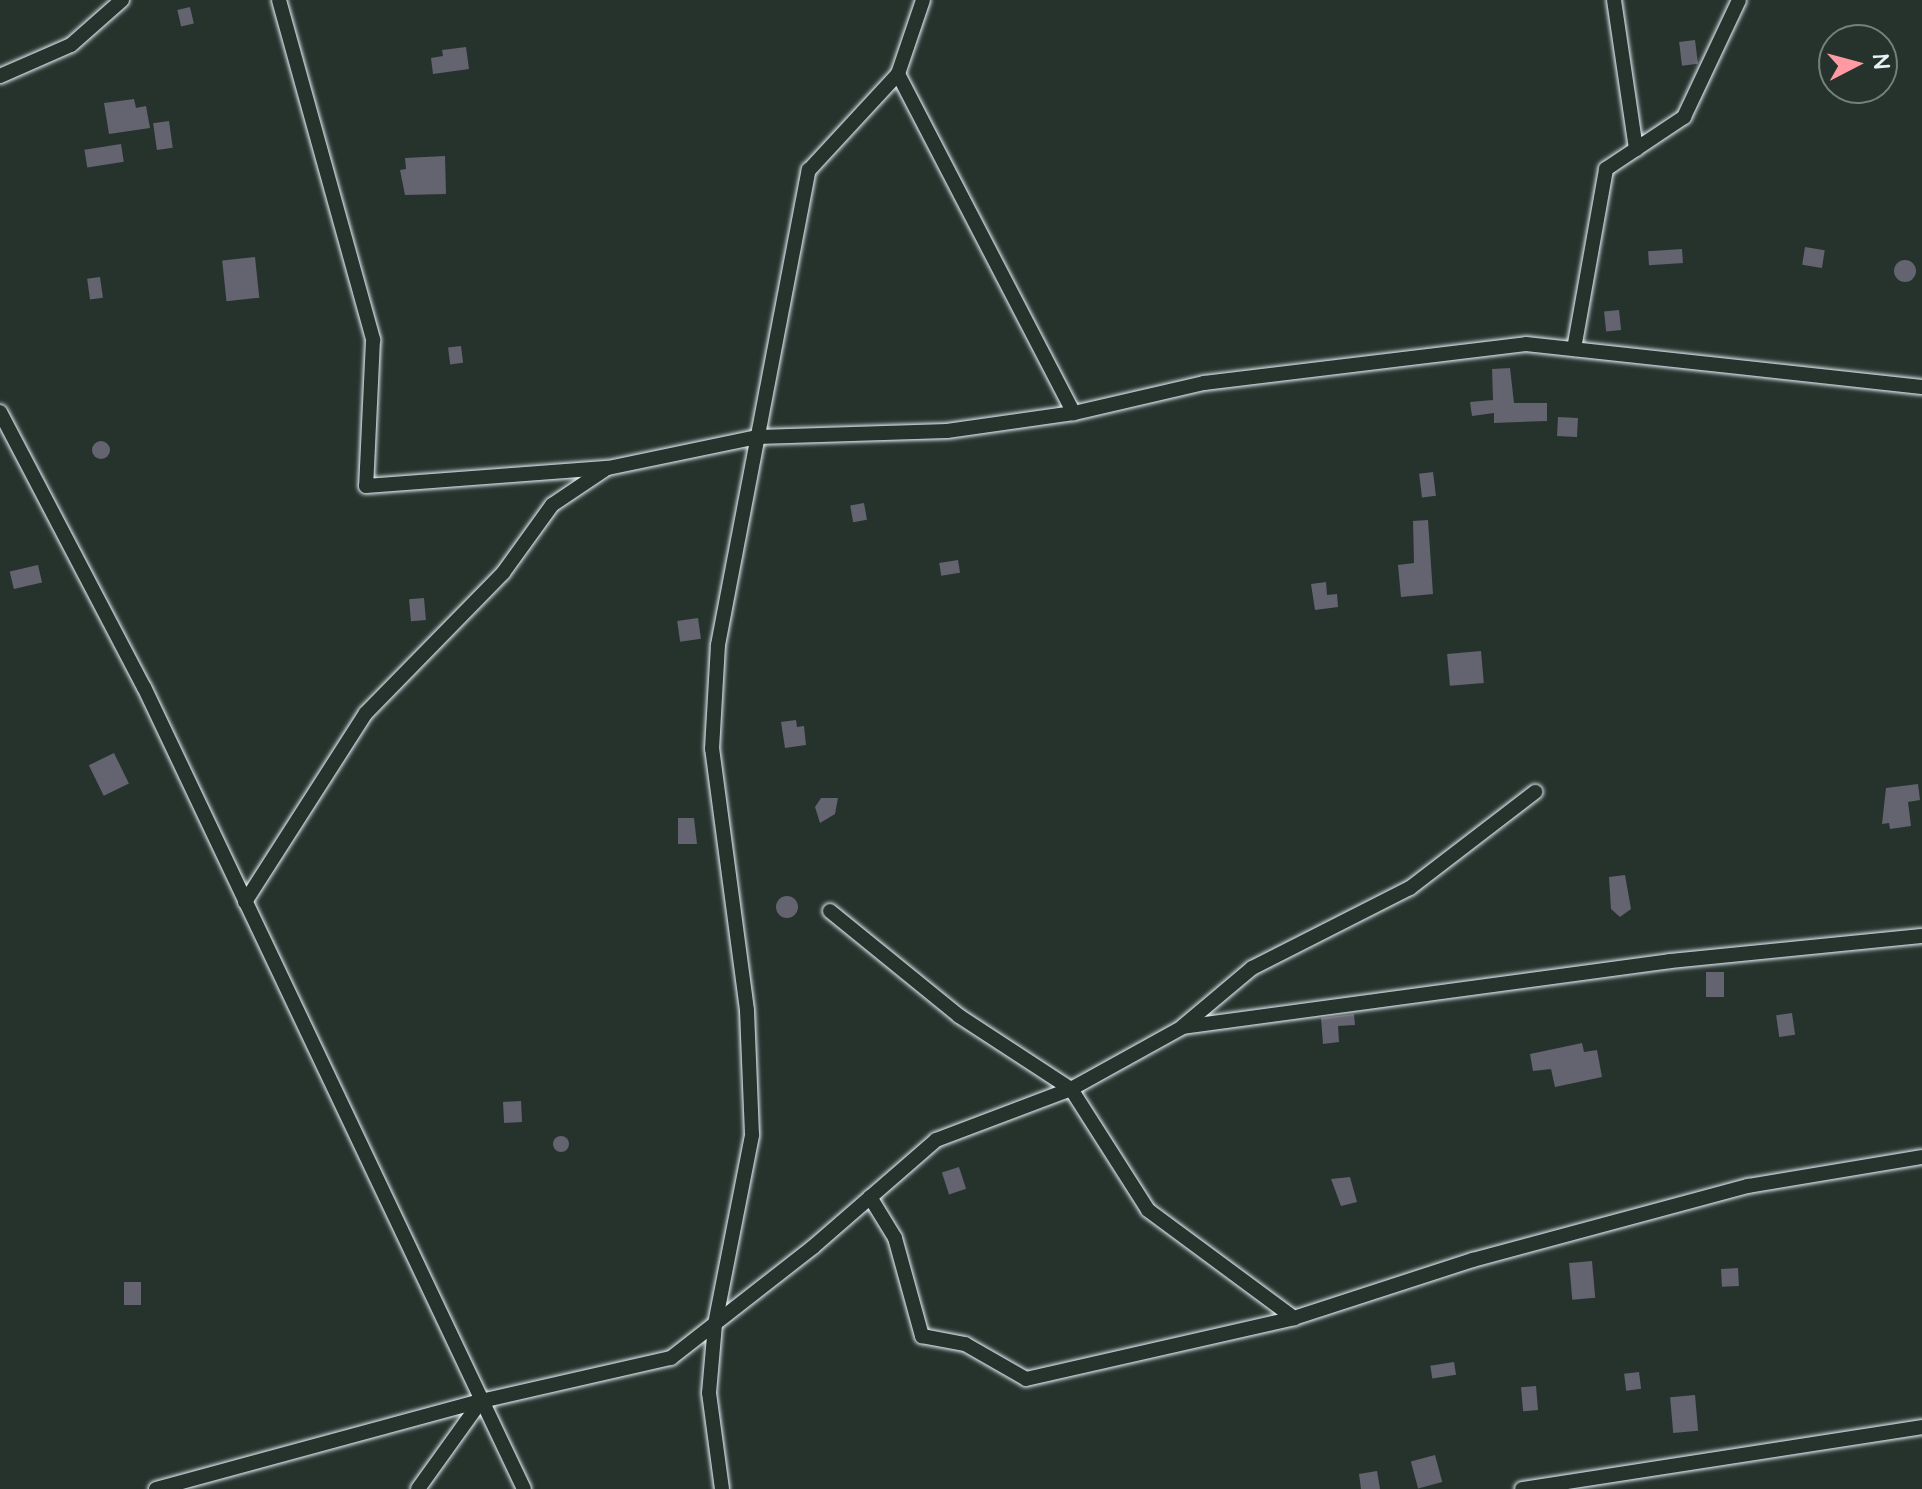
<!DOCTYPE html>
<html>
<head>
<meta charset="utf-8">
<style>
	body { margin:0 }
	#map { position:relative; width:1922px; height:1489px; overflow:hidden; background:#26332d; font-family:"Architects Daughter",sans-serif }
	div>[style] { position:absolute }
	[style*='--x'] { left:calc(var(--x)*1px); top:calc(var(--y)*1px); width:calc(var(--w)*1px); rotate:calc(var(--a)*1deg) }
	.building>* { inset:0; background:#646370; transform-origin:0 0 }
	.round { border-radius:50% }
	.roads { filter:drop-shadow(0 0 2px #e8f1f8) drop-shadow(0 0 2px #e8f1f8) }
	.street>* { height:14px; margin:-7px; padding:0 7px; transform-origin:7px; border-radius:7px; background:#26332d }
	span { translate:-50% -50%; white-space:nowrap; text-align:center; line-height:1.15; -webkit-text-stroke:8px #26332d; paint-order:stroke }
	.north { position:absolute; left:1818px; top:24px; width:80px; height:80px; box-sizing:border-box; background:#26332d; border:2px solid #747f7e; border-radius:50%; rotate:84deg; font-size:22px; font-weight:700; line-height:32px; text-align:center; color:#e8f1f8 }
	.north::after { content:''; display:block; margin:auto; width:28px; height:36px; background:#ff9aa2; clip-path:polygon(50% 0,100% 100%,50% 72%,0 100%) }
</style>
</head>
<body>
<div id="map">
	<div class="building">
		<i style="left:190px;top:7px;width:17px;height:13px;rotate:77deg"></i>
		<i style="left:1695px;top:40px;width:24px;height:16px;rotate:83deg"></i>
		<i style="clip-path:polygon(466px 47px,469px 69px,433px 74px,431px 58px,443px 56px,442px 50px)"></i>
		<i style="clip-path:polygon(134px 99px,136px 108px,146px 106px,150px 128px,109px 134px,104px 103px)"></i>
		<i style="left:169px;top:121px;width:27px;height:16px;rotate:82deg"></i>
		<i style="left:121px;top:144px;width:18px;height:37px;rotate:81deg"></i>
		<i style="clip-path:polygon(445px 156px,446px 194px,405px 195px,400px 170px,406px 169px,405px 158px)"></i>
		<i style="left:1805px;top:247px;width:20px;height:18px;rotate:9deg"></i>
		<i style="left:1682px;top:249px;width:14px;height:34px;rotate:86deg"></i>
		<i style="left:255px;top:257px;width:41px;height:33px;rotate:84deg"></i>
		<i class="round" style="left:1894px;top:260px;width:22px;height:22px"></i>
		<i style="left:100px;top:277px;width:21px;height:13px;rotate:82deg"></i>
		<i style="left:1619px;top:310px;width:20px;height:15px;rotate:84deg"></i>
		<i style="left:461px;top:346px;width:17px;height:13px;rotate:83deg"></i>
		<i style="clip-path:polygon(1510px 368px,1514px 403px,1547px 403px,1547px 421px,1494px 423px,1494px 413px,1472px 416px,1470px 402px,1493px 400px,1492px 369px)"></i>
		<i style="left:1558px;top:417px;width:20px;height:19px;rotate:3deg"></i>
		<i class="round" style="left:92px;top:441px;width:18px;height:18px"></i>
		<i style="left:1433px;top:472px;width:24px;height:14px;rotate:83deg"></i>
		<i style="left:864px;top:503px;width:17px;height:14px;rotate:80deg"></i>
		<i style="clip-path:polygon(1428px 520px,1433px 594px,1401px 597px,1398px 565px,1414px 563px,1413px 521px)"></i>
		<i style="left:958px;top:560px;width:13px;height:19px;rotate:81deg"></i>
		<i style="left:38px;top:565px;width:18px;height:29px;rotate:77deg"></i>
		<i style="clip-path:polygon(1326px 582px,1327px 595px,1337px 594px,1338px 607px,1315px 610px,1311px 584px)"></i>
		<i style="left:424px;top:598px;width:22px;height:15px;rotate:85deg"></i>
		<i style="left:698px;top:618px;width:21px;height:21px;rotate:82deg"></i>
		<i style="left:1481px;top:651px;width:32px;height:34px;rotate:85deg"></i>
		<i style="clip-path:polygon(796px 720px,797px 727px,804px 726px,806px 745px,785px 748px,781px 722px)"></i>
		<i style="left:114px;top:753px;width:34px;height:28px;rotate:64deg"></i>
		<i style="clip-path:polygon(1918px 784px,1920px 800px,1908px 802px,1911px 826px,1890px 829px,1889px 823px,1882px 824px,1886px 788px)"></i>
		<i style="clip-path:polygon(821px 798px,838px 798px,835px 814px,820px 823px,815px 807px)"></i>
		<i style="clip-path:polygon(678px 818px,694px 818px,697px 844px,678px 844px)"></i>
		<i style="clip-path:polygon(1625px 875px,1631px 909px,1620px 917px,1611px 909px,1609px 877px)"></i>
		<i class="round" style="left:776px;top:896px;width:22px;height:22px"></i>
		<i style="left:1706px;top:972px;width:18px;height:25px"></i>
		<i style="left:1792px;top:1013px;width:22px;height:16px;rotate:82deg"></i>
		<i style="clip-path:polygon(1354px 1014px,1355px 1025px,1338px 1026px,1339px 1042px,1323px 1044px,1321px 1018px)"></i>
		<i style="clip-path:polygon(1582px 1043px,1584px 1052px,1597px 1050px,1602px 1077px,1555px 1087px,1551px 1069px,1533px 1071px,1530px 1054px)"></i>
		<i style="left:521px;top:1101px;width:21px;height:18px;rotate:87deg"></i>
		<i class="round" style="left:553px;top:1136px;width:16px;height:16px"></i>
		<i style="left:959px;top:1167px;width:23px;height:18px;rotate:72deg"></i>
		<i style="clip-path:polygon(1350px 1177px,1357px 1202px,1341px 1206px,1331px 1179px)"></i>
		<i style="left:1592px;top:1261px;width:37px;height:23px;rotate:85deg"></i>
		<i style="left:1738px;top:1268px;width:18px;height:17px;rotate:87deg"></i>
		<i style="left:124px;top:1282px;width:17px;height:23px"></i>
		<i style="left:1454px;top:1362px;width:13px;height:24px;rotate:81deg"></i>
		<i style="left:1639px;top:1372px;width:17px;height:15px;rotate:83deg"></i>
		<i style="left:1536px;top:1386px;width:24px;height:15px;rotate:85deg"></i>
		<i style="left:1695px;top:1395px;width:36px;height:25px;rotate:85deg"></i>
		<i style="left:1435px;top:1455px;width:28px;height:25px;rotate:75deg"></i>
		<i style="clip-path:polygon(1377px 1471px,1380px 1489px,1361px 1489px,1359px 1474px)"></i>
	</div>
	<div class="roads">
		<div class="street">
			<i style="--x:279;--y:0;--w:353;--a:74.5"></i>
			<i style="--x:373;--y:340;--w:146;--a:92.7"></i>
			<i style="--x:366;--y:486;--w:243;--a:-4.3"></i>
			<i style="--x:608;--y:468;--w:153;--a:-11.7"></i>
			<i style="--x:758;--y:437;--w:189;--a:-1.8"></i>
			<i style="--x:947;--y:431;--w:128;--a:-8.1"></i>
			<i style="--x:1074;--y:413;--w:133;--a:-13"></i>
			<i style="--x:1204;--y:383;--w:324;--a:-6.9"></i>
			<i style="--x:1526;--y:344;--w:398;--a:6.2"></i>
			<i style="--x:923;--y:0;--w:78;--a:108.7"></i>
			<i style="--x:898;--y:74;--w:382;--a:62.6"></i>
			<i style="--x:1614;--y:0;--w:151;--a:81.6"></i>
			<i style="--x:0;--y:76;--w:77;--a:-23.6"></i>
			<i style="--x:71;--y:45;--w:68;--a:-41.4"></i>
			<i style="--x:1574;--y:349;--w:183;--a:-79.9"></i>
			<i style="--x:1606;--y:169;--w:94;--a:-33.7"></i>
			<i style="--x:1684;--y:117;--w:129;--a:-64.8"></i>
			<i style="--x:0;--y:412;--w:310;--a:62.4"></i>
			<i style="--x:144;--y:687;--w:887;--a:64.65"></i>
			<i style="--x:245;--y:902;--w:224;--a:-57.4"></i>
			<i style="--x:366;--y:713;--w:196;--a:-45.6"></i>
			<i style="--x:503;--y:573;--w:84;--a:-54.2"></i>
			<i style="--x:552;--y:505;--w:63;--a:-33.9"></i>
			<i style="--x:830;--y:911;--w:166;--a:39.1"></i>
			<i style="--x:959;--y:1016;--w:134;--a:33.1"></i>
			<i style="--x:1071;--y:1089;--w:143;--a:57.5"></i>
			<i style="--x:1148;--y:1210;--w:182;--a:36.5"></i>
			<i style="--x:1183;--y:1026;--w:90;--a:-40"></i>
			<i style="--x:1252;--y:968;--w:177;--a:-26.9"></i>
			<i style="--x:1410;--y:888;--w:158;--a:-37.5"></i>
			<i style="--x:870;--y:1197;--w:48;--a:58.6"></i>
			<i style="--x:895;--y:1238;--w:102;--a:74.6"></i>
			<i style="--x:922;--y:1336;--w:44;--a:10.5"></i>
			<i style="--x:965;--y:1344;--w:70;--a:29.8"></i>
			<i style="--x:1026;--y:1379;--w:275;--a:-12.8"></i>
			<i style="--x:1294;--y:1318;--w:188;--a:-18"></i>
			<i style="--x:1473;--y:1260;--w:285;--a:-15.1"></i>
			<i style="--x:1748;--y:1186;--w:176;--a:-9.5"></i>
			<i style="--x:156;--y:1489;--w:337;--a:-15.2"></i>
			<i style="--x:481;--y:1401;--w:195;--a:-12.8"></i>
			<i style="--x:671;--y:1358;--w:180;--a:-38"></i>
			<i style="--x:813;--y:1247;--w:163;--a:-41"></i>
			<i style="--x:936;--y:1140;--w:144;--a:-20.7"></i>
			<i style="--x:1071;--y:1089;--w:128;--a:-29"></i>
			<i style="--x:1183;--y:1027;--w:491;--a:-7.7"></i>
			<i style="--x:1670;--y:961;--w:253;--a:-5.7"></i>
			<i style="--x:418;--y:1489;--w:108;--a:-54.4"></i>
			<i style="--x:722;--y:1489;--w:97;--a:-97.7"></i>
			<i style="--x:709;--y:1393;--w:69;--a:-85"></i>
			<i style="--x:715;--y:1324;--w:193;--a:-78.9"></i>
			<i style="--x:752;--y:1135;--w:125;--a:-92.3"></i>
			<i style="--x:747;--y:1010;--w:263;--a:-97.6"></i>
			<i style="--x:712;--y:749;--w:104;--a:-86.7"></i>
			<i style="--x:718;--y:645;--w:484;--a:-79.2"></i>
			<i style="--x:809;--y:170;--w:131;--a:-47.2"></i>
			<i style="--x:1522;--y:1489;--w:405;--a:-8.8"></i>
		</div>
	</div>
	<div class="north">N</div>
</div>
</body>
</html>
